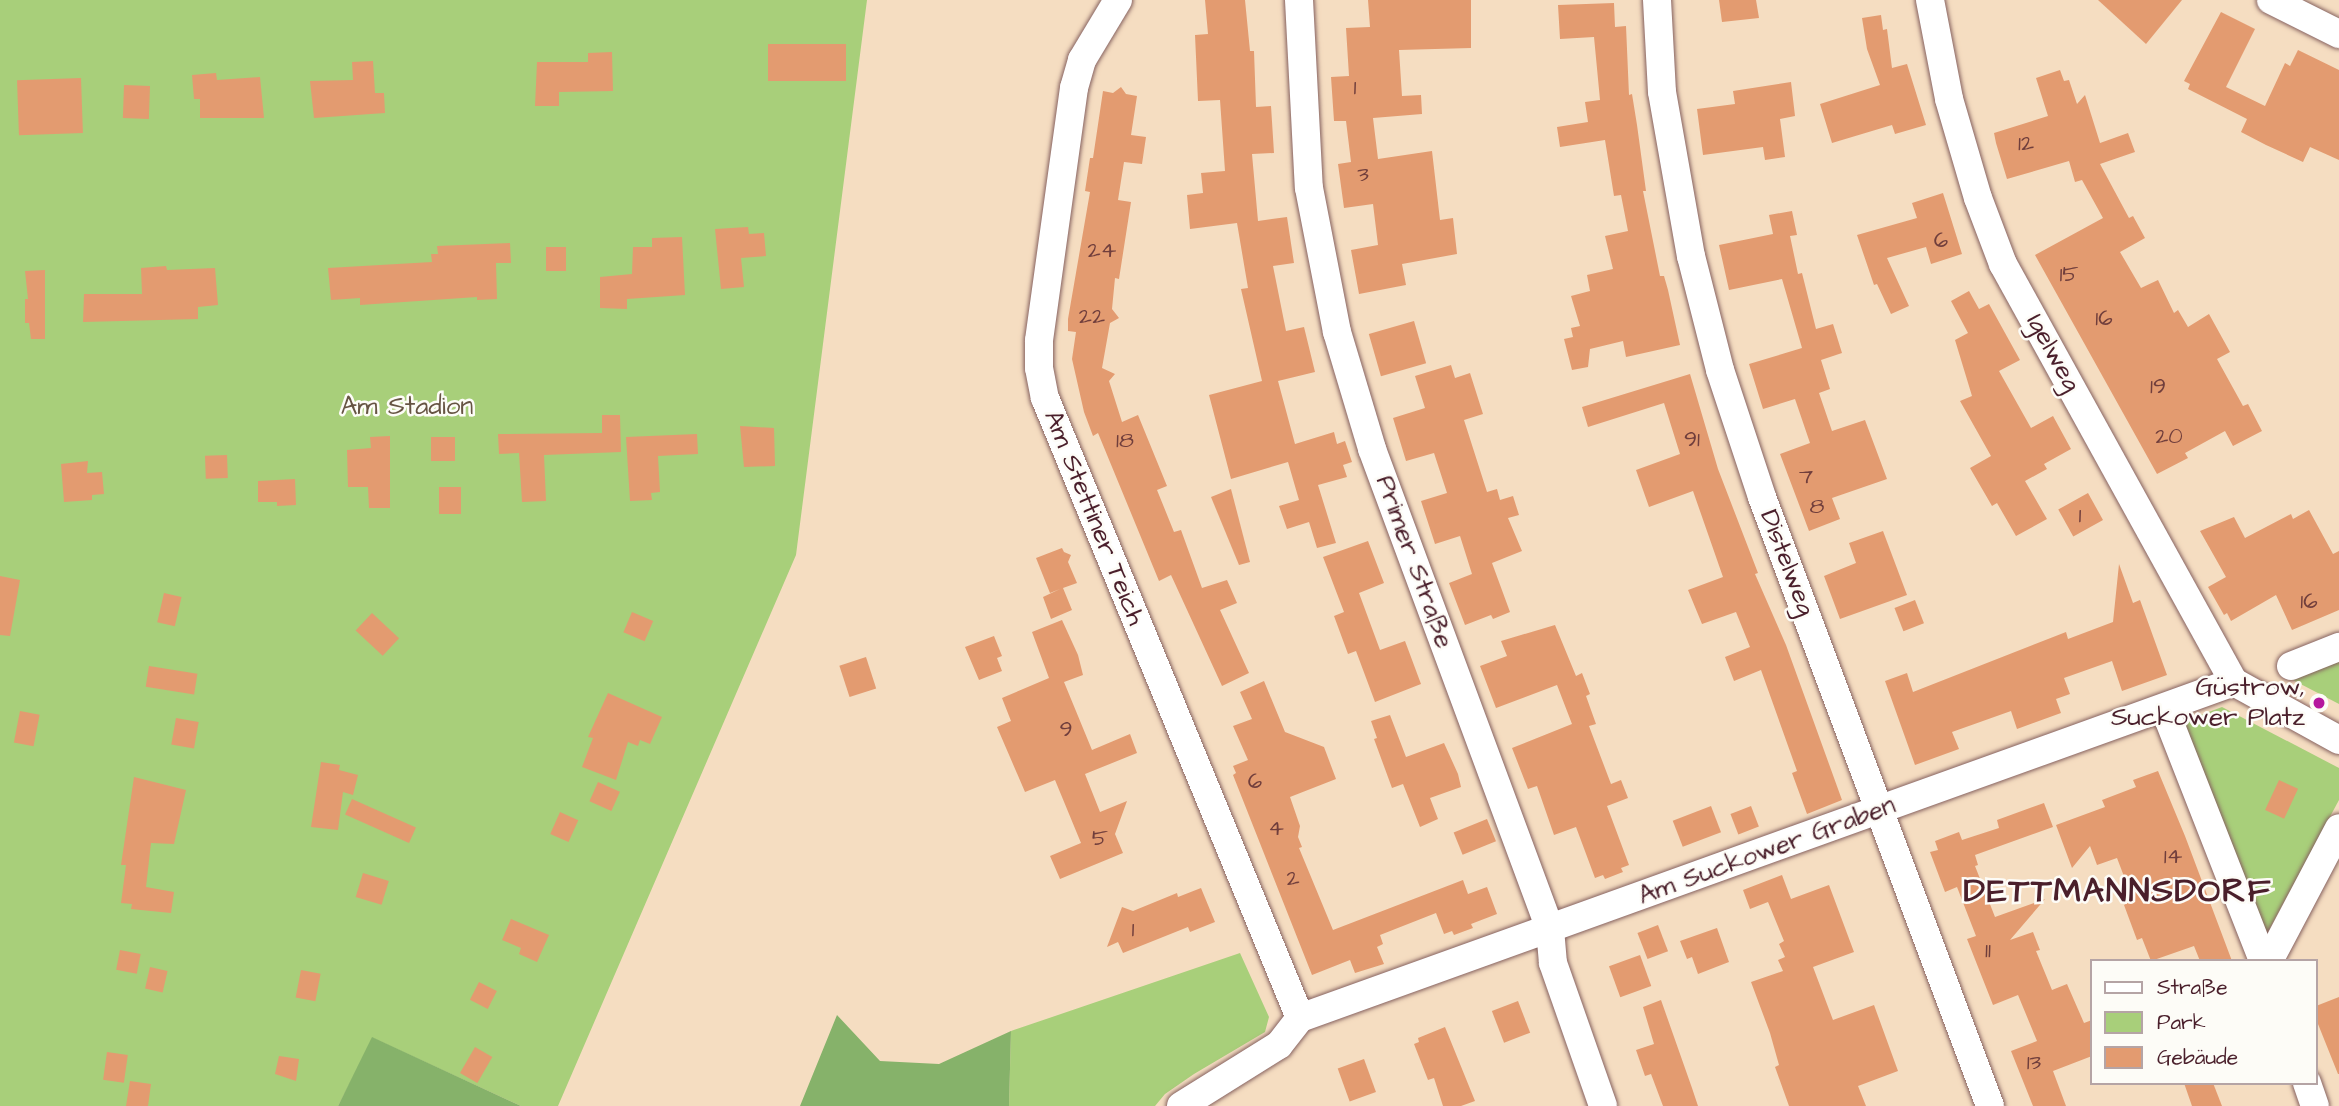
<!DOCTYPE html>
<html>
<head>
<meta charset="utf-8">
<style>
	body { margin:0 }
	#map { position:relative; width:2339px; height:1106px; overflow:hidden; background:#f5ddc1; font-family:"Architects Daughter",sans-serif }
	div>[style] { position:absolute }
	[style*='--x'] { left:calc(var(--x)*1px); top:calc(var(--y)*1px); width:calc(var(--w)*1px); rotate:calc(var(--a)*1deg) }
	.green>* { inset:0; background:#a8cf7a }
	.forest>* { inset:0; background:#86b26a }
	.building>* { inset:0; background:#e39b70; transform-origin:0 0 }
	.roads { filter:drop-shadow(0 0 2px #866260) drop-shadow(0 0 2px #866260) }
	.minor>* { height:28px; margin:-14px; padding:0 14px; transform-origin:14px; border-radius:14px; background:#fff }
	.dots>* { width:19px; height:19px; translate:-50% -50%; box-sizing:border-box; border:4px solid #fdfcf7; border-radius:50% }
	span { translate:-50% -50%; white-space:nowrap; text-align:center; line-height:1.15; -webkit-text-stroke:5px #fdfcf7; paint-order:stroke }
	.number-label { font-size:23px; color:#703e3c }
	.number-label span { -webkit-text-stroke-width:0 }
	.street-label { font-size:26px; color:#4a1f2b }
	.park-label { font-size:26px; color:#665443 }
	.poi-label { font-size:26px; color:#4a1f2b }
	.right { translate:-100% -50%; text-align:right }
	.district-label { font-size:33px; color:#4a1f2b; font-weight:700; letter-spacing:2px }
	.legend { position:absolute; left:2090px; top:959px; width:228px; height:126px; box-sizing:border-box; background:#fdfcf7; border:2px solid #b5a4a5; margin:0; padding:9px 12px; list-style:none; font-size:21px; color:#4a1f2b }
	.legend li { display:flex; align-items:center; gap:14px; height:35px }
	.legend b { width:35px; border:2px solid #b5a4a5 }
</style>
</head>
<body>
<div id="map">
	<div class="green">
		<i style="clip-path:polygon(0 0,867px 0,796px 555px,558px 1106px,521px 1106px,373px 1038px,338px 1106px,0 1106px)"></i>
		<i style="clip-path:polygon(2339px 661px,2339px 704px,2289px 678px)"></i>
		<i style="clip-path:polygon(2222px 707px,2339px 768px,2339px 800px,2264px 939px,2182px 722px)"></i>
		<i style="clip-path:polygon(1240px 953px,1269px 1017px,1265px 1032px,1194px 1074px,1165px 1094px,1155px 1106px,1009px 1106px,1011px 1031px)"></i>
	</div>
	<div class="forest">
		<i style="clip-path:polygon(837px 1015px,880px 1061px,939px 1064px,1011px 1031px,1009px 1106px,800px 1106px)"></i>
		<i style="clip-path:polygon(372px 1037px,521px 1106px,338px 1106px)"></i>
	</div>
	<div class="building">
		<i style="clip-path:polygon(1205px 0,1245px 0,1250px 51px,1254px 51px,1256px 107px,1271px 106px,1274px 153px,1252px 154px,1258px 221px,1287px 217px,1294px 263px,1273px 266px,1286px 331px,1304px 327px,1315px 372px,1278px 381px,1295px 444px,1334px 432px,1337px 444px,1345px 441px,1352px 462px,1343px 465px,1347px 477px,1318px 485px,1336px 543px,1317px 548px,1309px 522px,1287px 529px,1279px 506px,1299px 500px,1288px 462px,1231px 479px,1209px 395px,1262px 381px,1241px 289px,1248px 288px,1237px 223px,1190px 229px,1187px 195px,1203px 193px,1201px 173px,1225px 171px,1220px 100px,1198px 101px,1195px 35px,1208px 34px)"></i>
		<i style="clip-path:polygon(1368px 0,1471px 0,1471px 48px,1399px 50px,1402px 96px,1421px 95px,1422px 114px,1373px 118px,1378px 159px,1432px 151px,1440px 220px,1453px 218px,1457px 254px,1402px 264px,1406px 285px,1359px 294px,1351px 250px,1378px 245px,1373px 204px,1344px 208px,1338px 164px,1351px 162px,1346px 121px,1334px 121px,1331px 77px,1349px 76px,1346px 28px,1370px 27px)"></i>
		<i style="clip-path:polygon(1719px 0,1756px 0,1759px 18px,1722px 22px)"></i>
		<i style="clip-path:polygon(2098px 0,2182px 0,2146px 44px)"></i>
		<i style="clip-path:polygon(1614px 3px,1615px 27px,1626px 26px,1629px 95px,1632px 94px,1637px 125px,1646px 191px,1643px 191px,1660px 276px,1664px 276px,1668px 290px,1680px 345px,1626px 357px,1623px 341px,1590px 349px,1588px 367px,1572px 370px,1564px 339px,1573px 337px,1571px 328px,1580px 326px,1571px 296px,1590px 291px,1587px 275px,1613px 269px,1605px 236px,1628px 231px,1621px 195px,1614px 196px,1605px 140px,1560px 147px,1557px 127px,1588px 122px,1585px 102px,1600px 100px,1594px 37px,1560px 39px,1558px 5px)"></i>
		<i style="clip-path:polygon(2221px 12px,2255px 29px,2226px 87px,2265px 106px,2285px 63px,2290px 66px,2298px 50px,2339px 70px,2339px 160px,2310px 147px,2303px 162px,2266px 145px,2241px 132px,2247px 119px,2188px 89px,2190px 84px,2184px 81px)"></i>
		<i style="clip-path:polygon(1881px 15px,1883px 30px,1887px 29px,1892px 68px,1907px 64px,1926px 125px,1895px 134px,1892px 125px,1832px 143px,1820px 104px,1880px 85px,1867px 49px,1862px 18px)"></i>
		<i style="left:768px;top:44px;width:78px;height:37px"></i>
		<i style="clip-path:polygon(612px 52px,613px 91px,559px 92px,559px 106px,535px 106px,537px 62px,588px 62px,588px 53px)"></i>
		<i style="clip-path:polygon(373px 61px,375px 93px,384px 93px,385px 113px,314px 118px,310px 81px,353px 80px,352px 62px)"></i>
		<i style="clip-path:polygon(2060px 70px,2064px 81px,2069px 80px,2077px 104px,2085px 95px,2100px 143px,2128px 133px,2135px 152px,2100px 164px,2129px 218px,2133px 216px,2145px 238px,2120px 252px,2141px 288px,2158px 280px,2174px 313px,2178px 310px,2188px 327px,2209px 314px,2230px 352px,2217px 359px,2243px 406px,2248px 404px,2262px 431px,2233px 446px,2225px 431px,2185px 453px,2188px 458px,2157px 474px,2035px 255px,2103px 218px,2082px 180px,2075px 182px,2069px 161px,2007px 179px,1996px 143px,1994px 133px,2048px 116px,2036px 78px)"></i>
		<i style="clip-path:polygon(216px 73px,217px 80px,260px 77px,264px 118px,200px 118px,200px 99px,194px 99px,192px 75px)"></i>
		<i style="left:81px;top:78px;width:55px;height:64px;rotate:88deg"></i>
		<i style="clip-path:polygon(1791px 82px,1795px 116px,1780px 119px,1785px 157px,1765px 160px,1763px 147px,1703px 155px,1697px 109px,1735px 104px,1733px 91px)"></i>
		<i style="left:150px;top:86px;width:33px;height:26px;rotate:92deg"></i>
		<i style="clip-path:polygon(1121px 87px,1126px 94px,1137px 96px,1131px 135px,1146px 137px,1142px 164px,1124px 162px,1118px 200px,1131px 202px,1119px 279px,1115px 278px,1112px 309px,1119px 318px,1110px 323px,1102px 368px,1115px 374px,1109px 381px,1122px 422px,1138px 415px,1167px 486px,1157px 490px,1174px 532px,1181px 530px,1202px 588px,1227px 580px,1237px 603px,1220px 610px,1249px 673px,1222px 686px,1171px 575px,1159px 581px,1098px 433px,1093px 436px,1084px 412px,1072px 359px,1076px 332px,1068px 331px,1068px 319px,1090px 192px,1085px 191px,1090px 158px,1093px 158px,1103px 91px,1113px 93px)"></i>
		<i style="clip-path:polygon(1943px 193px,1962px 254px,1931px 264px,1926px 247px,1887px 258px,1909px 306px,1891px 314px,1877px 284px,1874px 285px,1857px 235px,1917px 218px,1912px 203px)"></i>
		<i style="clip-path:polygon(1792px 211px,1797px 235px,1790px 236px,1798px 274px,1802px 273px,1816px 329px,1833px 324px,1842px 353px,1821px 360px,1830px 389px,1819px 393px,1832px 431px,1865px 420px,1887px 479px,1832px 498px,1840px 519px,1809px 531px,1780px 454px,1810px 443px,1795px 399px,1763px 409px,1749px 364px,1802px 348px,1782px 279px,1729px 290px,1719px 245px,1773px 234px,1769px 215px)"></i>
		<i style="clip-path:polygon(748px 227px,749px 234px,764px 233px,766px 256px,741px 258px,744px 287px,721px 289px,715px 229px)"></i>
		<i style="clip-path:polygon(682px 237px,685px 295px,627px 299px,627px 309px,600px 308px,600px 277px,632px 274px,633px 247px,652px 247px,652px 238px)"></i>
		<i style="clip-path:polygon(510px 243px,511px 263px,496px 263px,497px 299px,477px 300px,477px 297px,360px 305px,360px 298px,331px 300px,328px 268px,432px 262px,431px 254px,438px 254px,437px 246px)"></i>
		<i style="left:566px;top:247px;width:24px;height:20px;rotate:90deg"></i>
		<i style="clip-path:polygon(166px 266px,167px 270px,215px 268px,218px 305px,198px 307px,198px 319px,83px 322px,84px 294px,142px 294px,141px 268px)"></i>
		<i style="clip-path:polygon(45px 270px,45px 339px,31px 339px,29px 323px,25px 323px,25px 299px,28px 299px,25px 271px)"></i>
		<i style="clip-path:polygon(1969px 291px,1979px 309px,1989px 304px,2020px 360px,1999px 371px,2031px 428px,2053px 416px,2071px 449px,2044px 464px,2047px 469px,2025px 481px,2047px 519px,2016px 536px,1997px 503px,1992px 506px,1970px 468px,1991px 456px,1960px 401px,1972px 396px,1955px 340px,1968px 333px,1951px 301px)"></i>
		<i style="left:1414px;top:321px;width:44px;height:47px;rotate:74deg"></i>
		<i style="clip-path:polygon(1451px 365px,1455px 378px,1470px 373px,1483px 414px,1464px 420px,1487px 492px,1497px 489px,1500px 500px,1513px 496px,1519px 515px,1508px 518px,1522px 551px,1492px 563px,1510px 612px,1493px 619px,1491px 615px,1465px 625px,1449px 583px,1472px 574px,1460px 536px,1435px 544px,1421px 501px,1447px 493px,1434px 453px,1406px 461px,1393px 418px,1425px 408px,1415px 376px)"></i>
		<i style="clip-path:polygon(1690px 374px,1718px 469px,1758px 573px,1755px 574px,1786px 645px,1842px 800px,1807px 814px,1792px 773px,1797px 771px,1761px 670px,1734px 681px,1725px 657px,1750px 647px,1736px 612px,1702px 624px,1688px 590px,1723px 577px,1693px 491px,1649px 507px,1636px 470px,1680px 454px,1664px 403px,1588px 427px,1582px 407px)"></i>
		<i style="clip-path:polygon(602px 415px,620px 415px,621px 452px,544px 455px,546px 501px,522px 502px,519px 453px,499px 454px,498px 434px,602px 433px)"></i>
		<i style="clip-path:polygon(740px 426px,774px 428px,775px 466px,744px 467px)"></i>
		<i style="clip-path:polygon(697px 434px,698px 454px,658px 456px,660px 492px,651px 493px,652px 500px,630px 501px,626px 437px)"></i>
		<i style="clip-path:polygon(390px 436px,390px 508px,369px 508px,368px 487px,348px 487px,347px 450px,371px 448px,370px 437px)"></i>
		<i style="left:431px;top:437px;width:24px;height:24px"></i>
		<i style="left:227px;top:455px;width:23px;height:22px;rotate:88deg"></i>
		<i style="clip-path:polygon(88px 461px,87px 473px,102px 472px,104px 494px,92px 495px,92px 500px,64px 502px,61px 464px)"></i>
		<i style="clip-path:polygon(295px 479px,296px 505px,277px 506px,277px 502px,258px 502px,258px 481px)"></i>
		<i style="left:439px;top:487px;width:22px;height:27px"></i>
		<i style="clip-path:polygon(1231px 489px,1250px 562px,1239px 565px,1211px 497px)"></i>
		<i style="left:2088px;top:493px;width:31px;height:34px;rotate:61deg"></i>
		<i style="clip-path:polygon(2309px 510px,2333px 554px,2339px 551px,2339px 610px,2292px 630px,2276px 595px,2231px 621px,2227px 613px,2224px 615px,2208px 587px,2226px 577px,2200px 531px,2234px 517px,2245px 538px,2291px 514px,2293px 519px)"></i>
		<i style="clip-path:polygon(1883px 531px,1907px 595px,1840px 619px,1824px 576px,1856px 563px,1849px 543px)"></i>
		<i style="clip-path:polygon(1368px 541px,1384px 583px,1359px 593px,1380px 650px,1405px 641px,1421px 684px,1375px 702px,1356px 651px,1348px 654px,1334px 616px,1344px 612px,1323px 557px)"></i>
		<i style="clip-path:polygon(1062px 548px,1064px 552px,1071px 555px,1068px 562px,1077px 583px,1063px 588px,1072px 610px,1051px 619px,1043px 597px,1060px 589px,1050px 593px,1036px 558px)"></i>
		<i style="clip-path:polygon(2119px 564px,2133px 603px,2140px 600px,2167px 675px,2122px 691px,2112px 661px,2064px 678px,2070px 694px,2056px 699px,2061px 713px,2017px 729px,2011px 711px,1952px 732px,1959px 749px,1915px 765px,1885px 681px,1907px 673px,1913px 692px,2066px 632px,2068px 639px,2113px 622px)"></i>
		<i style="clip-path:polygon(0 576px,20px 580px,10px 636px,0 635px)"></i>
		<i style="left:164px;top:593px;width:18px;height:30px;rotate:13deg"></i>
		<i style="left:1915px;top:600px;width:25px;height:22px;rotate:69deg"></i>
		<i style="left:632px;top:612px;width:23px;height:22px;rotate:23deg"></i>
		<i style="left:372px;top:613px;width:37px;height:24px;rotate:43deg"></i>
		<i style="clip-path:polygon(1062px 620px,1078px 655px,1083px 675px,1064px 682px,1092px 750px,1130px 734px,1137px 753px,1085px 774px,1100px 812px,1127px 801px,1115px 834px,1123px 853px,1060px 879px,1050px 856px,1081px 843px,1055px 780px,1025px 792px,997px 727px,1011px 721px,1002px 698px,1049px 678px,1032px 632px)"></i>
		<i style="clip-path:polygon(1555px 625px,1576px 676px,1582px 673px,1590px 694px,1586px 696px,1596px 724px,1589px 726px,1611px 784px,1621px 780px,1628px 798px,1607px 806px,1629px 865px,1621px 868px,1623px 872px,1605px 879px,1603px 875px,1595px 878px,1576px 827px,1554px 835px,1537px 786px,1528px 789px,1512px 748px,1572px 724px,1557px 685px,1496px 708px,1480px 666px,1507px 656px,1501px 641px)"></i>
		<i style="clip-path:polygon(994px 636px,1002px 656px,997px 658px,1002px 671px,979px 680px,965px 647px)"></i>
		<i style="left:866px;top:657px;width:33px;height:28px;rotate:72deg"></i>
		<i style="left:149px;top:666px;width:49px;height:21px;rotate:9deg"></i>
		<i style="clip-path:polygon(1264px 681px,1285px 732px,1324px 747px,1336px 779px,1290px 797px,1300px 826px,1298px 837px,1302px 847px,1299px 848px,1333px 930px,1463px 880px,1468px 894px,1487px 887px,1497px 914px,1471px 924px,1473px 928px,1454px 935px,1452px 931px,1444px 934px,1436px 913px,1380px 935px,1383px 944px,1377px 947px,1384px 964px,1355px 973px,1350px 960px,1312px 975px,1233px 775px,1236px 773px,1233px 766px,1248px 760px,1233px 726px,1252px 719px,1240px 692px)"></i>
		<i style="clip-path:polygon(608px 693px,662px 717px,650px 744px,640px 740px,638px 746px,628px 742px,616px 780px,582px 767px,593px 738px,588px 737px)"></i>
		<i style="left:20px;top:711px;width:20px;height:32px;rotate:11deg"></i>
		<i style="clip-path:polygon(1390px 715px,1406px 757px,1444px 743px,1458px 774px,1461px 787px,1430px 798px,1438px 819px,1420px 827px,1403px 784px,1392px 788px,1374px 739px,1377px 738px,1371px 721px)"></i>
		<i style="left:176px;top:718px;width:23px;height:27px;rotate:10deg"></i>
		<i style="clip-path:polygon(321px 762px,340px 765px,339px 770px,358px 775px,353px 795px,343px 792px,338px 830px,311px 827px)"></i>
		<i style="clip-path:polygon(2158px 771px,2185px 836px,2232px 961px,2200px 961px,2194px 946px,2151px 961px,2142px 938px,2137px 940px,2124px 905px,2133px 900px,2117px 858px,2097px 865px,2090px 846px,2072px 868px,2056px 825px,2105px 807px,2102px 800px,2136px 787px,2133px 780px)"></i>
		<i style="clip-path:polygon(134px 777px,186px 790px,174px 844px,151px 843px,146px 887px,174px 892px,171px 913px,131px 909px,132px 904px,121px 903px,126px 865px,121px 865px)"></i>
		<i style="left:2279px;top:780px;width:21px;height:33px;rotate:25deg"></i>
		<i style="left:598px;top:782px;width:24px;height:21px;rotate:24deg"></i>
		<i style="left:352px;top:799px;width:70px;height:17px;rotate:24deg"></i>
		<i style="clip-path:polygon(2044px 803px,2053px 827px,1975px 855px,1978px 865px,1975px 866px,1995px 917px,2045px 899px,2010px 940px,2033px 932px,2040px 950px,2036px 951px,2052px 990px,2067px 984px,2084px 1023px,2092px 1020px,2092px 1056px,2053px 1071px,2066px 1106px,2033px 1106px,2011px 1051px,2037px 1041px,2018px 995px,1993px 1005px,1967px 939px,1976px 936px,1957px 887px,1945px 892px,1930px 852px,1938px 850px,1935px 841px,1959px 832px,1962px 840px,1999px 828px,1997px 820px)"></i>
		<i style="left:1711px;top:806px;width:28px;height:41px;rotate:69deg"></i>
		<i style="left:1751px;top:806px;width:22px;height:22px;rotate:69deg"></i>
		<i style="left:560px;top:812px;width:20px;height:24px;rotate:24deg"></i>
		<i style="left:1487px;top:819px;width:24px;height:36px;rotate:68deg"></i>
		<i style="left:363px;top:873px;width:27px;height:25px;rotate:17deg"></i>
		<i style="clip-path:polygon(1782px 875px,1791px 899px,1829px 885px,1854px 952px,1813px 967px,1833px 1020px,1874px 1005px,1898px 1071px,1858px 1086px,1866px 1106px,1789px 1106px,1775px 1067px,1779px 1065px,1770px 1033px,1751px 982px,1783px 971px,1778px 960px,1785px 957px,1779px 944px,1784px 941px,1768px 902px,1750px 909px,1743px 890px)"></i>
		<i style="clip-path:polygon(1201px 888px,1215px 922px,1190px 932px,1188px 927px,1123px 953px,1118px 942px,1107px 947px,1122px 907px,1133px 911px,1177px 893px,1178px 897px)"></i>
		<i style="clip-path:polygon(511px 919px,549px 935px,537px 962px,519px 954px,521px 948px,502px 940px)"></i>
		<i style="left:1658px;top:925px;width:28px;height:22px;rotate:69deg"></i>
		<i style="clip-path:polygon(1717px 928px,1729px 962px,1698px 974px,1692px 957px,1687px 959px,1680px 941px)"></i>
		<i style="left:120px;top:950px;width:21px;height:20px;rotate:11deg"></i>
		<i style="left:1640px;top:955px;width:33px;height:33px;rotate:70deg"></i>
		<i style="left:150px;top:967px;width:18px;height:22px;rotate:13deg"></i>
		<i style="left:301px;top:970px;width:20px;height:28px;rotate:11deg"></i>
		<i style="left:479px;top:982px;width:20px;height:20px;rotate:27deg"></i>
		<i style="clip-path:polygon(2339px 997px,2339px 1074px,2338px 1074px,2316px 1019px,2316px 1006px)"></i>
		<i style="clip-path:polygon(1661px 1000px,1692px 1088px,1698px 1106px,1663px 1106px,1651px 1074px,1645px 1076px,1636px 1050px,1654px 1044px,1643px 1007px)"></i>
		<i style="left:1518px;top:1001px;width:34px;height:28px;rotate:69deg"></i>
		<i style="clip-path:polygon(1445px 1027px,1475px 1101px,1461px 1106px,1443px 1106px,1434px 1078px,1428px 1080px,1414px 1044px,1419px 1042px,1418px 1038px)"></i>
		<i style="left:475px;top:1047px;width:20px;height:30px;rotate:30deg"></i>
		<i style="left:107px;top:1052px;width:21px;height:28px;rotate:8deg"></i>
		<i style="clip-path:polygon(279px 1056px,299px 1059px,296px 1081px,275px 1074px)"></i>
		<i style="left:1364px;top:1059px;width:35px;height:28px;rotate:70deg"></i>
		<i style="clip-path:polygon(130px 1081px,151px 1084px,148px 1106px,126px 1106px)"></i>
		<i style="clip-path:polygon(2184px 1083px,2213px 1083px,2222px 1106px,2192px 1106px)"></i>
	</div>
	<div class="roads">
		<div class="minor">
			<i style="--x:1118;--y:0;--w:70;--a:121"></i>
			<i style="--x:1082;--y:60;--w:29;--a:106"></i>
			<i style="--x:1074;--y:88;--w:255;--a:97.9"></i>
			<i style="--x:1039;--y:341;--w:27;--a:90"></i>
			<i style="--x:1039;--y:368;--w:31;--a:79"></i>
			<i style="--x:1045;--y:398;--w:670;--a:67.64"></i>
			<i style="--x:1299;--y:0;--w:188;--a:87"></i>
			<i style="--x:1309;--y:188;--w:147;--a:79"></i>
			<i style="--x:1337;--y:332;--w:122;--a:73.3"></i>
			<i style="--x:1372;--y:449;--w:512;--a:69.65"></i>
			<i style="--x:1550;--y:929;--w:34;--a:85"></i>
			<i style="--x:1553;--y:963;--w:151;--a:70.7"></i>
			<i style="--x:1657;--y:0;--w:92;--a:86.9"></i>
			<i style="--x:1662;--y:92;--w:167;--a:80"></i>
			<i style="--x:1691;--y:256;--w:118;--a:75.7"></i>
			<i style="--x:1720;--y:370;--w:134;--a:71.7"></i>
			<i style="--x:1762;--y:497;--w:650;--a:69.47"></i>
			<i style="--x:1930;--y:0;--w:101;--a:79.1"></i>
			<i style="--x:1949;--y:99;--w:103;--a:73.7"></i>
			<i style="--x:1978;--y:198;--w:71;--a:69.3"></i>
			<i style="--x:2003;--y:264;--w:478;--a:61.1"></i>
			<i style="--x:2271;--y:0;--w:76;--a:26.6"></i>
			<i style="--x:2291;--y:666;--w:52;--a:-21.6"></i>
			<i style="--x:2234;--y:682;--w:120;--a:28.9"></i>
			<i style="--x:2164;--y:708;--w:272;--a:68.6"></i>
			<i style="--x:2269;--y:961;--w:150;--a:-62.2"></i>
			<i style="--x:1300;--y:1018;--w:993;--a:-19.79"></i>
			<i style="--x:2307;--y:1083;--w:24;--a:71"></i>
			<i style="--x:1181;--y:1106;--w:115;--a:-31.9"></i>
			<i style="--x:1279;--y:1045;--w:34;--a:-52"></i>
		</div>
	</div>
	<div class="dots">
		<i style="left:2319px;top:703px;background:#b5179e"></i>
	</div>
	<div class="number-label">
		<span style="left:1355px;top:87px">1</span>
		<span style="left:2026px;top:143px">12</span>
		<span style="left:1363px;top:174px">3</span>
		<span style="left:1941px;top:240px">6</span>
		<span style="left:1102px;top:250px">24</span>
		<span style="left:2069px;top:274px">15</span>
		<span style="left:1092px;top:316px">22</span>
		<span style="left:2104px;top:318px">16</span>
		<span style="left:2158px;top:386px">19</span>
		<span style="left:2169px;top:436px">20</span>
		<span style="left:1692px;top:439px">91</span>
		<span style="left:1125px;top:440px">18</span>
		<span style="left:1806px;top:476px">7</span>
		<span style="left:1817px;top:506px">8</span>
		<span style="left:2080px;top:515px">1</span>
		<span style="left:2309px;top:601px">16</span>
		<span style="left:1066px;top:729px">9</span>
		<span style="left:1255px;top:781px">6</span>
		<span style="left:1276px;top:828px">4</span>
		<span style="left:1100px;top:838px">5</span>
		<span style="left:2173px;top:856px">14</span>
		<span style="left:1293px;top:878px">2</span>
		<span style="left:1133px;top:929px">1</span>
		<span style="left:1988px;top:950px">11</span>
		<span style="left:2034px;top:1062px">13</span>
	</div>
	<div class="street-label">
		<span style="left:2053px;top:353px;rotate:61deg">Igelweg</span>
		<span style="left:1094px;top:518px;rotate:68deg">Am Stettiner Teich</span>
		<span style="left:1414px;top:562px;rotate:70deg">Primer Straße</span>
		<span style="left:1787px;top:563px;rotate:69deg">Distelweg</span>
		<span style="left:1767px;top:851px;rotate:-20deg">Am Suckower Graben</span>
	</div>
	<div class="park-label">
		<span style="left:407px;top:407px">Am Stadion</span>
	</div>
	<div class="poi-label">
		<span class="right" style="left:2305px;top:703px">Güstrow,<br>Suckower Platz</span>
	</div>
	<div class="district-label">
		<span style="left:2118px;top:892px">DETTMANNSDORF</span>
	</div>
	<ul class="legend">
	<li><b style="height:9px;background:#fff"></b>Straße</li>
	<li><b style="height:19px;background:#a8cf7a"></b>Park</li>
	<li><b style="height:19px;background:#e39b70"></b>Gebäude</li>
	</ul>
</div>
</body>
</html>
